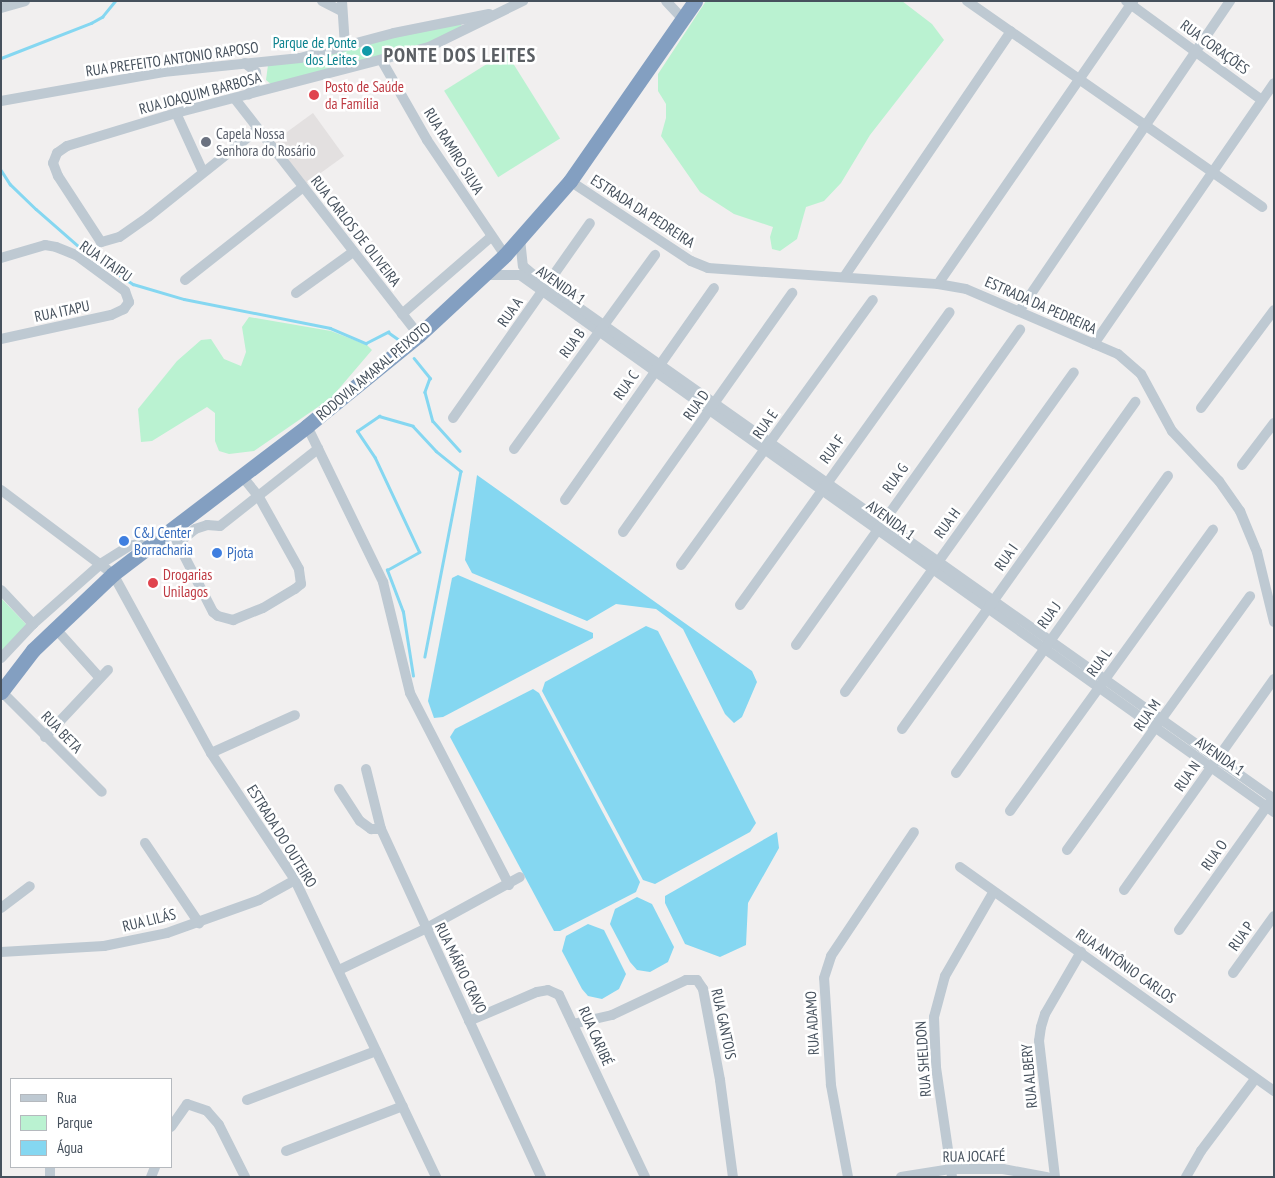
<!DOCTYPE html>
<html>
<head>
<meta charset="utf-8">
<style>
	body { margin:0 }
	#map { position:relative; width:1275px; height:1178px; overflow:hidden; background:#f1efef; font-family:"PT Sans Narrow",sans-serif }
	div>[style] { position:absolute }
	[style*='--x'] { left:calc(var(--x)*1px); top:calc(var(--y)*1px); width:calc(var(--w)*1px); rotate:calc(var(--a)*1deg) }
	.education>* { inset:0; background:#e3e0e0; transform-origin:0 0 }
	.green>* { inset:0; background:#baf2d1; transform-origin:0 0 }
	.water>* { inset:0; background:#85d7f1 }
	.stream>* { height:2.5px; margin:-1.25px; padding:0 1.25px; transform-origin:1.25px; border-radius:1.25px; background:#85d7f1 }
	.minor>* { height:10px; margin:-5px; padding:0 5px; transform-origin:5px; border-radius:5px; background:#bec9d2 }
	.highway>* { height:15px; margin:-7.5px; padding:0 7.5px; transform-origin:7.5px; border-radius:7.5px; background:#839fc1 }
	.dots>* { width:14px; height:14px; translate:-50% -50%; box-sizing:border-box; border:2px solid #fff; border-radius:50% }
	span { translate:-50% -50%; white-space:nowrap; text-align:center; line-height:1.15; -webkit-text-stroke:5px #fff; paint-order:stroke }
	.culture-label { font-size:15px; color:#0d838f }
	.right { translate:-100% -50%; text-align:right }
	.street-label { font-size:15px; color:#46515d }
	.health-label { font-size:15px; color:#be3a42 }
	.left { translate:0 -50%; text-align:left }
	.worship-label { font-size:15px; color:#5b616d }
	.shop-label { font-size:15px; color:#366cbe }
	.district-label { font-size:20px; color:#5b5f64; font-weight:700; letter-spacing:1px }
	.frame { position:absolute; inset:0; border:2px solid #46515d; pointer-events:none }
	.legend { position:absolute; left:10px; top:1078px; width:162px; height:90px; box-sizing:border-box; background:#fff; border:1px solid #b5b9be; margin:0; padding:6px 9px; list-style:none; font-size:15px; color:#46515d }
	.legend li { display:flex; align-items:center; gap:10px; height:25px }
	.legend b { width:25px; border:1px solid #b5b9be }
</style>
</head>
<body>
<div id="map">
	<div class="education">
		<i style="left:313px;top:113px;width:53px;height:50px;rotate:54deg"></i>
	</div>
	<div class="green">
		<i style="clip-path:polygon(706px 1px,902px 1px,932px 24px,944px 40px,870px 135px,841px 183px,824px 201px,806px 207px,797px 239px,780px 251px,772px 249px,770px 237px,773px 227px,734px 214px,700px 192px,661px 136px,666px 118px,666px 104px,658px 91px,658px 74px)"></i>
		<i style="clip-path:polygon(460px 22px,463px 29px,428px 44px,272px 85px,266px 80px,268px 65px)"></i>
		<i style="left:506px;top:52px;width:102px;height:73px;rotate:58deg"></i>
		<i style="clip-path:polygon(249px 317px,331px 331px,367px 345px,372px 350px,331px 398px,254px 451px,229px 454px,219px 451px,215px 441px,215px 413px,207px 407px,152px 441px,141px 442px,138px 409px,177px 361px,201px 340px,211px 339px,224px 359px,241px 366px,246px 352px,242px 327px)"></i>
		<i style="clip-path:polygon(1px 598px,27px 625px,1px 653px)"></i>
	</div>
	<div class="water">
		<i style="clip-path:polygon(477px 475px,752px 671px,757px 682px,742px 717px,734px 723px,725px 714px,683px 629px,656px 609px,616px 604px,587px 621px,472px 573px,465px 560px)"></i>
		<i style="clip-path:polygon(458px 575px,593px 633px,593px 638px,443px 717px,434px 718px,428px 701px,452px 578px)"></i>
		<i style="clip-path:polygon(646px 626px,658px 631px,756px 823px,750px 832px,655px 884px,643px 880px,542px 691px,545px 682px)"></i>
		<i style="clip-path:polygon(533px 689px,539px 693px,640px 882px,636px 892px,560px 931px,554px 931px,450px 737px,455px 729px)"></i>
		<i style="clip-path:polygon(777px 832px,779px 848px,748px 903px,746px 945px,720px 957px,685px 944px,665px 903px,665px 896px)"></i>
		<i style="clip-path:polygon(637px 897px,652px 904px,674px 947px,668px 962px,650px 972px,637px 970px,630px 962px,610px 924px,615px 909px)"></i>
		<i style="clip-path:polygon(588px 924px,604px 930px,626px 974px,619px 989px,602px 999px,588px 996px,582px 989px,562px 951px,566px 936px)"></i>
	</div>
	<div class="stream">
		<i style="--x:1;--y:58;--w:97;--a:-21.3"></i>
		<i style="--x:91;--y:23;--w:13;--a:-29"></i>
		<i style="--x:102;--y:17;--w:21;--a:-51"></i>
		<i style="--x:1;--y:170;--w:17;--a:57"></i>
		<i style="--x:10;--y:184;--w:36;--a:44"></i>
		<i style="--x:36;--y:209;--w:64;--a:41.2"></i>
		<i style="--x:84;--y:251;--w:59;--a:34"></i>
		<i style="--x:133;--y:284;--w:53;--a:16.4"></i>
		<i style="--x:184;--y:299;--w:149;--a:11.2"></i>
		<i style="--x:330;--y:328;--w:39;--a:23"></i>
		<i style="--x:366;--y:343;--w:25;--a:-27"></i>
		<i style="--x:388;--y:332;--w:16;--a:35"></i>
		<i style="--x:414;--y:358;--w:26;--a:51"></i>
		<i style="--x:430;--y:378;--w:15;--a:110"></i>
		<i style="--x:425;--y:392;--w:30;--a:75"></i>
		<i style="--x:433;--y:421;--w:40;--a:48"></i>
		<i style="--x:413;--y:676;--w:65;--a:-98.9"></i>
		<i style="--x:403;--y:612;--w:45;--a:-110.9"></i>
		<i style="--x:387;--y:570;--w:37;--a:-29"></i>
		<i style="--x:419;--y:552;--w:104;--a:-115.1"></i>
		<i style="--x:375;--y:458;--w:32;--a:-124"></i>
		<i style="--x:357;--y:431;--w:27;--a:-34"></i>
		<i style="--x:379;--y:416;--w:35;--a:16"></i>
		<i style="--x:413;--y:426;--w:34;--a:47"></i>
		<i style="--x:436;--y:451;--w:32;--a:39"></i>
		<i style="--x:461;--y:471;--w:189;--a:101"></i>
	</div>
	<div class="minor">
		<i style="--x:322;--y:1;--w:22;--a:27"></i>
		<i style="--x:342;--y:1;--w:45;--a:86.2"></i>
		<i style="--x:666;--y:1;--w:25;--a:47"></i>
		<i style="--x:967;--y:1;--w:360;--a:34.9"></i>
		<i style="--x:1126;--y:1;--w:168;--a:36.1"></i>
		<i style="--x:1;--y:8;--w:25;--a:-16"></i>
		<i style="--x:382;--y:61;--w:91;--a:60.3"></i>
		<i style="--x:427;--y:140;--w:139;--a:55.9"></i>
		<i style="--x:245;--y:63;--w:14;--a:39"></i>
		<i style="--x:256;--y:72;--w:8;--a:83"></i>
		<i style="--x:257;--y:80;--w:17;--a:121"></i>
		<i style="--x:235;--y:99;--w:299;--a:52.1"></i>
		<i style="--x:1;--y:101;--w:165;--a:-10.1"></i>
		<i style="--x:163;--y:72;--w:138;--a:-5.8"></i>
		<i style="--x:300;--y:58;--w:97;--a:-14.9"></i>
		<i style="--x:394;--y:33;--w:97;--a:-11.3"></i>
		<i style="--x:176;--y:113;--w:65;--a:65.4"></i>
		<i style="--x:257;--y:130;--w:139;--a:141.4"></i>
		<i style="--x:148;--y:217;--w:35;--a:145"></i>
		<i style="--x:119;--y:237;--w:19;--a:164"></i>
		<i style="--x:101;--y:242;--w:79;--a:-123.1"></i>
		<i style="--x:58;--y:176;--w:14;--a:-111"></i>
		<i style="--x:53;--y:163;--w:11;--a:-68"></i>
		<i style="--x:57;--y:153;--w:12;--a:-35"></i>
		<i style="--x:67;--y:146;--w:114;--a:-16.8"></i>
		<i style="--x:176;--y:113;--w:261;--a:-14.6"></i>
		<i style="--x:429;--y:47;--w:105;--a:-26.1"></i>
		<i style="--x:570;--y:181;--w:145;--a:33.5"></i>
		<i style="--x:691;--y:261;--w:18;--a:22"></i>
		<i style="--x:708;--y:268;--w:231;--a:4"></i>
		<i style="--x:938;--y:284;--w:28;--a:10"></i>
		<i style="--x:966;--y:289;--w:165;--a:23.2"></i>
		<i style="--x:1118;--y:354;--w:30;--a:41"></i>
		<i style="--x:1141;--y:374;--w:65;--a:61.5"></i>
		<i style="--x:1172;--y:431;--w:69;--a:46.8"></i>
		<i style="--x:1219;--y:481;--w:37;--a:55"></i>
		<i style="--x:1240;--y:511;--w:44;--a:67.5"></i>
		<i style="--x:1257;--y:552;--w:72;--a:76.3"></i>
		<i style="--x:520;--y:239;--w:27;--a:84"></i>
		<i style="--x:523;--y:266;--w:25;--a:40"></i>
		<i style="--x:1;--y:258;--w:46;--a:-16.5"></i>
		<i style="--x:45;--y:245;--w:11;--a:10"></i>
		<i style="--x:56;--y:247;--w:22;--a:22"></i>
		<i style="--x:76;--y:255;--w:61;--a:36.3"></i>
		<i style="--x:125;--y:291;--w:12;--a:70"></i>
		<i style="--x:129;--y:302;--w:9;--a:126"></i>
		<i style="--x:124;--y:309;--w:14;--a:155"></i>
		<i style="--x:111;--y:315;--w:113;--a:167.7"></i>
		<i style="--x:484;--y:275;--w:36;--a:0"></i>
		<i style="--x:520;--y:275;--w:926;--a:35.46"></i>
		<i style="--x:844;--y:277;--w:297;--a:-55.8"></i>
		<i style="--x:185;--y:280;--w:150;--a:-38.2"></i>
		<i style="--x:938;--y:284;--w:344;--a:-55.4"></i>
		<i style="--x:554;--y:290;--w:882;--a:35.26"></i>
		<i style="--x:296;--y:293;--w:70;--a:-35.7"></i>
		<i style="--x:1020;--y:310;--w:374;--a:-55.8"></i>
		<i style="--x:402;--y:314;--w:118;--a:-40.9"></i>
		<i style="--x:1094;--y:344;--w:317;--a:-55.4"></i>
		<i style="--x:1201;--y:408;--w:122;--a:-53.3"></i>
		<i style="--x:453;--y:418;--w:238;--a:-54.9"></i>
		<i style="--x:307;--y:426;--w:174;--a:64"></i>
		<i style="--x:383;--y:582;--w:114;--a:76.3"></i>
		<i style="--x:410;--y:693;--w:216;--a:62.7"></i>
		<i style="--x:514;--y:449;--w:240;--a:-54"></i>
		<i style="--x:1242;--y:465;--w:53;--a:-52.7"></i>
		<i style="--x:1;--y:490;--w:140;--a:36.9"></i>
		<i style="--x:113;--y:574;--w:204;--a:61.3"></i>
		<i style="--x:211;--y:753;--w:152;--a:56.5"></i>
		<i style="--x:295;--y:880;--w:329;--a:64.6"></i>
		<i style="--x:565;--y:500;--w:259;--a:-54.9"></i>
		<i style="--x:171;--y:530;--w:92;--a:62.9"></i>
		<i style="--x:213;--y:612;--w:6;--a:39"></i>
		<i style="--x:218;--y:616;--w:16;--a:15"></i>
		<i style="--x:233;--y:620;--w:32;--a:-22"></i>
		<i style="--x:263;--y:608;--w:37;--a:-31"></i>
		<i style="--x:295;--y:589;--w:8;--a:-40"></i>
		<i style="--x:301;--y:584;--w:15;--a:-98"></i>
		<i style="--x:299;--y:569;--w:82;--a:-119.1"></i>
		<i style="--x:259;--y:497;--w:27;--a:-129"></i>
		<i style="--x:623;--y:532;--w:293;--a:-54.7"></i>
		<i style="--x:178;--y:543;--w:22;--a:-39"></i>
		<i style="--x:195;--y:529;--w:13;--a:-18"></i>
		<i style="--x:207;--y:525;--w:13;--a:4"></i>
		<i style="--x:220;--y:526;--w:125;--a:-38.2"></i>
		<i style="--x:681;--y:565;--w:327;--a:-54.1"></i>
		<i style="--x:1;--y:590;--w:47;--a:46.7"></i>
		<i style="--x:740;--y:605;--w:360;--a:-54.4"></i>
		<i style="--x:55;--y:628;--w:66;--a:48.1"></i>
		<i style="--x:796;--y:645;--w:387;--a:-54.6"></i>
		<i style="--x:1;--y:658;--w:47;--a:-46.7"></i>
		<i style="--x:33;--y:624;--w:92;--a:-41.5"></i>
		<i style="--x:102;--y:563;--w:32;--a:-32"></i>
		<i style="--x:129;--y:546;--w:27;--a:-13"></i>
		<i style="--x:2;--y:692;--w:141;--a:45"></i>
		<i style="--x:845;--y:692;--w:393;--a:-54.4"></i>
		<i style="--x:902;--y:729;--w:402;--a:-54.5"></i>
		<i style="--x:45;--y:737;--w:92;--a:-46.8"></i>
		<i style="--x:211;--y:753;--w:92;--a:-24.3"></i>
		<i style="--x:366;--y:769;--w:62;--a:76"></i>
		<i style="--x:381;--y:829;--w:383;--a:65.3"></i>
		<i style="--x:956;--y:773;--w:365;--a:-54.5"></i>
		<i style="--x:339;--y:789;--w:38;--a:57"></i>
		<i style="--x:360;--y:821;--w:14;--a:36"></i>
		<i style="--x:371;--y:829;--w:10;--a:0"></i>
		<i style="--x:1010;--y:811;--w:347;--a:-54.2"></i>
		<i style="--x:145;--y:843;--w:97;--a:56"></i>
		<i style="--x:1067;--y:850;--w:313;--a:-54.2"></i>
		<i style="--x:960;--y:867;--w:386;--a:35.5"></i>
		<i style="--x:1124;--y:890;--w:259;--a:-54.6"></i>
		<i style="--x:1;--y:908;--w:36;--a:-37"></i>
		<i style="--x:1179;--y:930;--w:157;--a:-54.6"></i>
		<i style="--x:1;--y:952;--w:103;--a:-3.3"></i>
		<i style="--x:104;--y:946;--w:64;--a:-11.7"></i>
		<i style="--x:167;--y:933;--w:98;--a:-19.7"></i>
		<i style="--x:259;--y:900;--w:41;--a:-29.1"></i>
		<i style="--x:339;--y:970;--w:95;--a:-25.5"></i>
		<i style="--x:425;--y:929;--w:108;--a:-28.7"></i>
		<i style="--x:1233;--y:973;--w:70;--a:-54.3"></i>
		<i style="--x:469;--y:1021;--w:74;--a:-23.1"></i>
		<i style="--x:537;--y:992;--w:11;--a:-10"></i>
		<i style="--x:548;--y:990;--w:12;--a:24"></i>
		<i style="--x:559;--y:995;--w:201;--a:64.7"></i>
		<i style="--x:573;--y:1024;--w:40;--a:-13"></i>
		<i style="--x:612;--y:1015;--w:82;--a:-25.3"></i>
		<i style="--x:686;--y:980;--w:11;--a:0"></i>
		<i style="--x:697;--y:980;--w:11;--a:56"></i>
		<i style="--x:703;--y:989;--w:93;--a:79.4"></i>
		<i style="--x:720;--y:1080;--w:98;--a:82.4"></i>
		<i style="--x:247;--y:1100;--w:138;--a:-20.8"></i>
		<i style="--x:171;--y:1127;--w:28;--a:-55"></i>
		<i style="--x:187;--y:1104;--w:21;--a:19"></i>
		<i style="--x:207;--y:1111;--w:18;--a:49"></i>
		<i style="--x:219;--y:1125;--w:58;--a:63.4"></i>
		<i style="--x:286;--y:1151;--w:125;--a:-21"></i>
		<i style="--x:50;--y:1167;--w:10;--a:90"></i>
		<i style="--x:151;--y:1177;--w:11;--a:-68"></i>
		<i style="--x:848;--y:1177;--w:94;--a:-100.5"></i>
		<i style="--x:831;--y:1085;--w:107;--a:-93.7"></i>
		<i style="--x:824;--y:978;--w:23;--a:-72"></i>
		<i style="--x:831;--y:956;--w:149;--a:-56.2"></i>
		<i style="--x:901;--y:1177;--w:51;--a:-9.1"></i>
		<i style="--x:951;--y:1169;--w:52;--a:0"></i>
		<i style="--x:1003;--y:1169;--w:45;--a:10.3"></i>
		<i style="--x:952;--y:1177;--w:111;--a:-98.3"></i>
		<i style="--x:936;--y:1067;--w:50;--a:-92.3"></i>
		<i style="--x:934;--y:1017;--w:42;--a:-75"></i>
		<i style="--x:945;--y:976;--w:96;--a:-60"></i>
		<i style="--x:1055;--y:1177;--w:137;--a:-96.7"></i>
		<i style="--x:1039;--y:1041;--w:14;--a:-82"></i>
		<i style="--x:1041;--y:1027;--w:14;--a:-73"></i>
		<i style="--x:1045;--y:1014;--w:72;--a:-59.9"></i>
		<i style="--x:1186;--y:1177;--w:30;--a:-60"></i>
		<i style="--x:1201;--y:1151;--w:90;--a:-53.1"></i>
	</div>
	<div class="highway">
		<i style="--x:1;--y:692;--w:53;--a:-52.7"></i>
		<i style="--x:33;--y:650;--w:110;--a:-43.5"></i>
		<i style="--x:113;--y:574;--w:244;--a:-37.3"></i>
		<i style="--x:307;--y:426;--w:144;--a:-39.1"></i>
		<i style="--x:419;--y:335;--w:117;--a:-42.9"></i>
		<i style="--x:505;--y:255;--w:98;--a:-48.7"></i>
		<i style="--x:570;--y:181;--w:219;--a:-55.2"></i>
	</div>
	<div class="dots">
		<i style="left:367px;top:51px;background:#0f9aa8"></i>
		<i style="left:314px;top:95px;background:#e0444e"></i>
		<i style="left:206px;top:142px;background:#6b7280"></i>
		<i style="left:124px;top:541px;background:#3f7fe0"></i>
		<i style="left:217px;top:553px;background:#3f7fe0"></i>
		<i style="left:153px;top:583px;background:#e0444e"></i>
	</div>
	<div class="culture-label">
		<span class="right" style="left:357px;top:51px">Parque de Ponte<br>dos Leites</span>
	</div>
	<div class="street-label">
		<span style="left:1215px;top:47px;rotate:36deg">RUA CORAÇÕES</span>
		<span style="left:172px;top:59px;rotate:-8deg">RUA PREFEITO ANTONIO RAPOSO</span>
		<span style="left:200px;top:93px;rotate:-15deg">RUA JOAQUIM BARBOSA</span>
		<span style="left:454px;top:151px;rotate:58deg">RUA RAMIRO SILVA</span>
		<span style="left:643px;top:211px;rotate:33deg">ESTRADA DA PEDREIRA</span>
		<span style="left:356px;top:231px;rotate:52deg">RUA CARLOS DE OLIVEIRA</span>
		<span style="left:106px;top:261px;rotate:35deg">RUA ITAIPU</span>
		<span style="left:561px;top:285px;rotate:35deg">AVENIDA 1</span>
		<span style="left:1041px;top:305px;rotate:24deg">ESTRADA DA PEDREIRA</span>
		<span style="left:62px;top:311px;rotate:-12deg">RUA ITAPU</span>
		<span style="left:510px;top:312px;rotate:-55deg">RUA A</span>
		<span style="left:572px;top:343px;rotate:-54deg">RUA B</span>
		<span style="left:373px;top:371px;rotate:-40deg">RODOVIA AMARAL PEIXOTO</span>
		<span style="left:626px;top:385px;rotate:-55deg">RUA C</span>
		<span style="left:696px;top:405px;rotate:-55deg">RUA D</span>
		<span style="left:765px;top:424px;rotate:-55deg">RUA E</span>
		<span style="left:832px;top:449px;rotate:-54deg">RUA F</span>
		<span style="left:895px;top:478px;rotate:-54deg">RUA G</span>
		<span style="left:891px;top:520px;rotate:36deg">AVENIDA 1</span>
		<span style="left:947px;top:523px;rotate:-54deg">RUA H</span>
		<span style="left:1006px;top:557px;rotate:-55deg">RUA I</span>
		<span style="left:1049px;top:615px;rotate:-54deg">RUA J</span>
		<span style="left:1099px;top:662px;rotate:-54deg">RUA L</span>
		<span style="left:1147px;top:715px;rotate:-55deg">RUA M</span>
		<span style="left:62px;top:732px;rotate:46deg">RUA BETA</span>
		<span style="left:1220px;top:756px;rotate:35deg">AVENIDA 1</span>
		<span style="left:1187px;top:776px;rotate:-55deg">RUA N</span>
		<span style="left:282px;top:836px;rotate:58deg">ESTRADA DO OUTEIRO</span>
		<span style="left:1214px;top:855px;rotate:-55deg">RUA O</span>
		<span style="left:149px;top:920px;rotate:-14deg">RUA LILÁS</span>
		<span style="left:1241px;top:936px;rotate:-55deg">RUA P</span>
		<span style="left:1126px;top:966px;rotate:35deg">RUA ANTÔNIO CARLOS</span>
		<span style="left:461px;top:968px;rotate:64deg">RUA MÁRIO CRAVO</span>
		<span style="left:812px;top:1023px;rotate:-93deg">RUA ADAMO</span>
		<span style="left:724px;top:1024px;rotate:78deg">RUA GANTOIS</span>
		<span style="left:596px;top:1036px;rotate:66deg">RUA CARIBÉ</span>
		<span style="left:923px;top:1059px;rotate:-94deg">RUA SHELDON</span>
		<span style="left:1029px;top:1076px;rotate:-95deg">RUA ALBERY</span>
		<span style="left:974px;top:1156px;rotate:-1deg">RUA JOCAFÉ</span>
	</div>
	<div class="health-label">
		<span class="left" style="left:325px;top:95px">Posto de Saúde<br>da Família</span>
		<span class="left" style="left:163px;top:583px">Drogarias<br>Unilagos</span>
	</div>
	<div class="worship-label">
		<span class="left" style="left:216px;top:142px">Capela Nossa<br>Senhora do Rosário</span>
	</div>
	<div class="shop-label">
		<span class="left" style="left:134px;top:541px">C&amp;J Center<br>Borracharia</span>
		<span class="left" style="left:227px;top:553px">Pjota</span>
	</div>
	<div class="district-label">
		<span style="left:460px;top:55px">PONTE DOS LEITES</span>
	</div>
	<div class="frame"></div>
	<ul class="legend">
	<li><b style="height:6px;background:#bec9d2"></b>Rua</li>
	<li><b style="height:14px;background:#baf2d1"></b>Parque</li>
	<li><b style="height:14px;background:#85d7f1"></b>Água</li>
	</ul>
</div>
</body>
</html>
